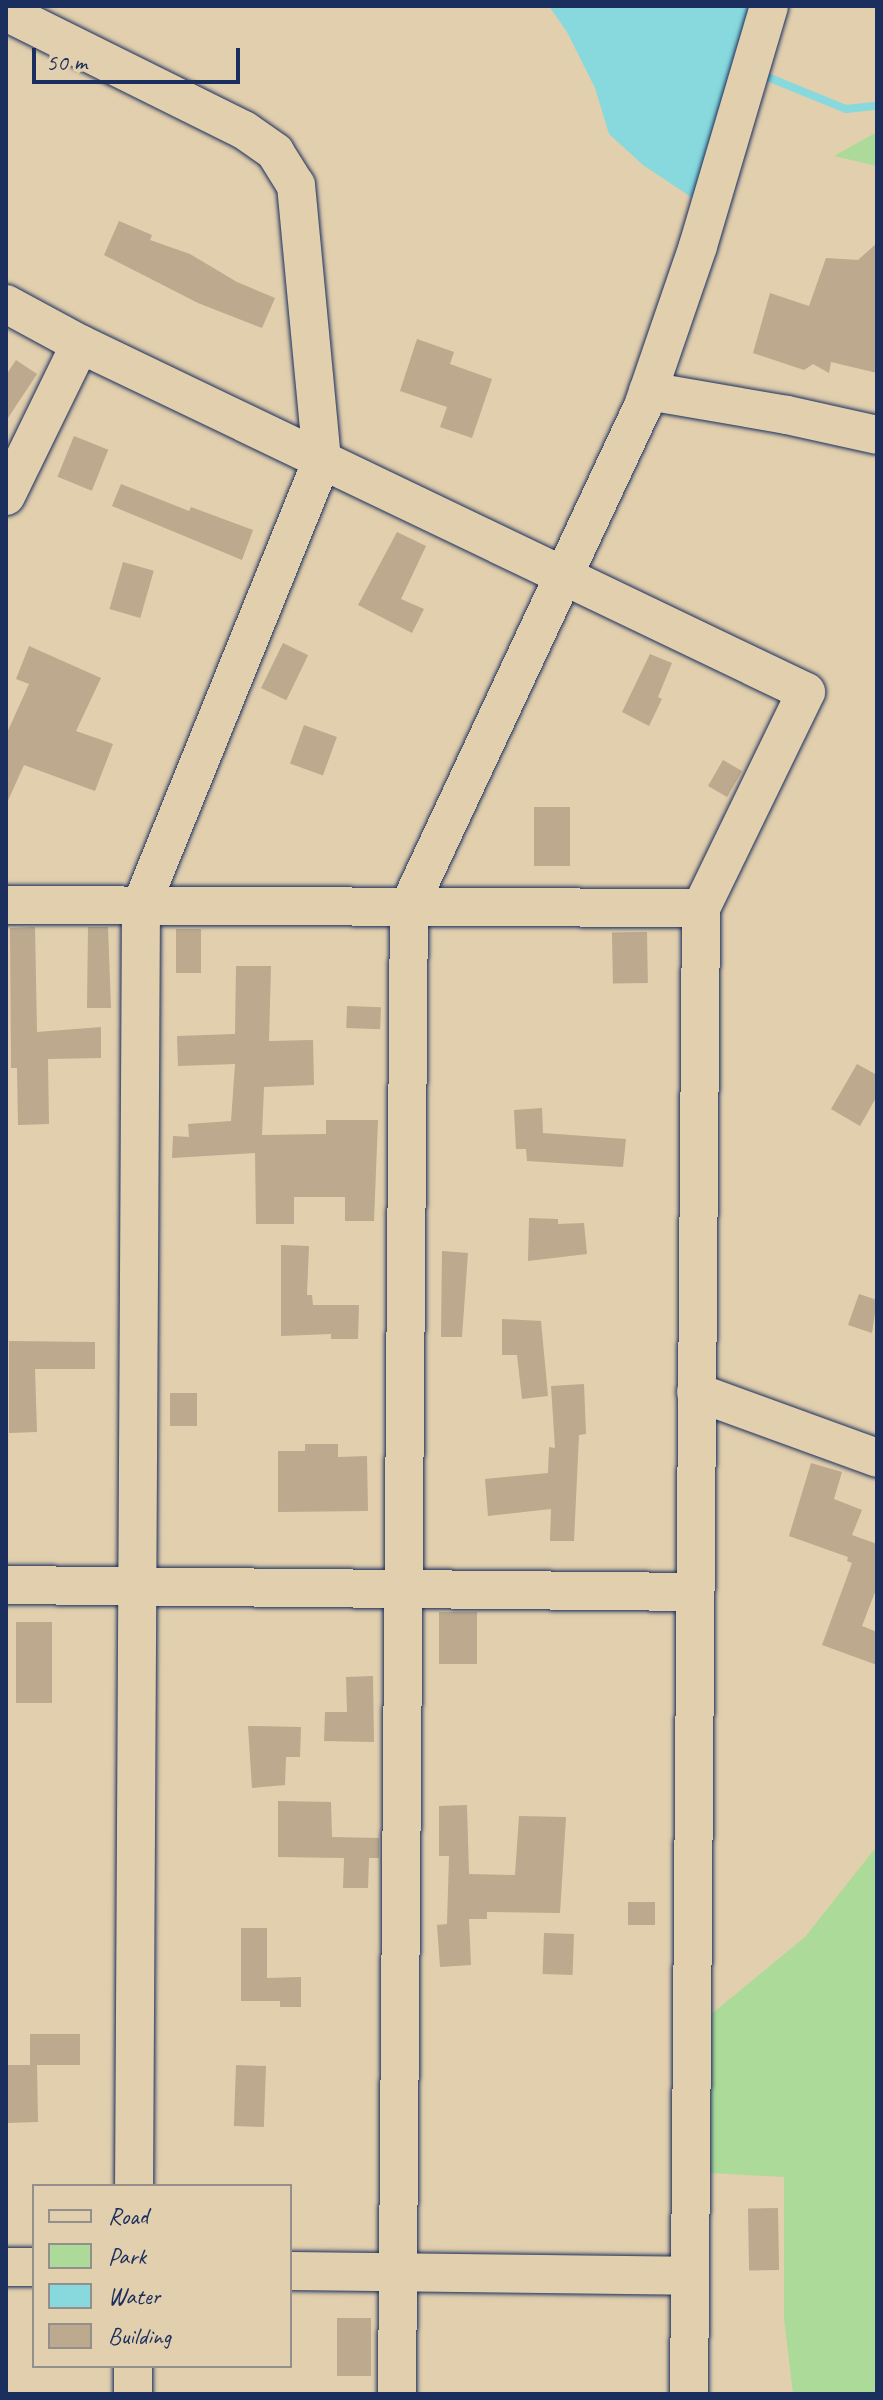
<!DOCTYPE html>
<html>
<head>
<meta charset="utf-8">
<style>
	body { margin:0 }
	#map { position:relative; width:883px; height:2400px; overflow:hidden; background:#e2cfad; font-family:Caveat,sans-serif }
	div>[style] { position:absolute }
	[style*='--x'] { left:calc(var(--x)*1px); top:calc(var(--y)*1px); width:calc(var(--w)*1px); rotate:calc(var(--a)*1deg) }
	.green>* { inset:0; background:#acda99 }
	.water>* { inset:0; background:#87d9de }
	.stream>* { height:8px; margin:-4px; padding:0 4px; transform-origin:4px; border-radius:4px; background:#87d9de }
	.building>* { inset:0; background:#bca98e; transform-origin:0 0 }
	.roads { filter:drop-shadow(0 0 2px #1b2f5e) drop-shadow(0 0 2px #1b2f5e) }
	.minor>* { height:38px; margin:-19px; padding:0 19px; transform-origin:19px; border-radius:19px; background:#e2cfad }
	span { translate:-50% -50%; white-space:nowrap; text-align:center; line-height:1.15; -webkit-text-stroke:6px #e2cfad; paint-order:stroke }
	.frame { position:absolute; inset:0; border:8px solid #1b2f5e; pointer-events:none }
	.legend { position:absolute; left:32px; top:2184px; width:260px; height:184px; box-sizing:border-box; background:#e2cfad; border:2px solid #928f8d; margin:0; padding:10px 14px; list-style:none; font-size:24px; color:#1b2f5e }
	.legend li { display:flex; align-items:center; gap:16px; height:40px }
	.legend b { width:40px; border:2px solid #928f8d }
	.scale { position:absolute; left:32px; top:48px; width:208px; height:36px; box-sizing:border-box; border:4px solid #1b2f5e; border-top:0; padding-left:10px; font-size:24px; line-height:28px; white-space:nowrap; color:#1b2f5e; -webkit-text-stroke:6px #e2cfad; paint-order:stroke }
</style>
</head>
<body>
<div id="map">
	<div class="green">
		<i style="clip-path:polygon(877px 132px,877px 166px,834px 156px)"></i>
		<i style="clip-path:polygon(877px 1846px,877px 2394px,793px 2394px,784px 2318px,784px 2177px,691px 2172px,692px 2030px,805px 1937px)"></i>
	</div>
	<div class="water">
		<i style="clip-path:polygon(549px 6px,769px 6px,709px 209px,643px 165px,609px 134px,595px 88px,567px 32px)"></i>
	</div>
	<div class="stream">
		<i style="--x:765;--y:76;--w:87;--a:22.2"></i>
		<i style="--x:846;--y:109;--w:31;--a:-6"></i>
	</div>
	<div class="building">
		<i style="clip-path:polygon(119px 221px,152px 235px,150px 240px,190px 254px,237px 282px,275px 298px,262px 328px,198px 303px,104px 255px)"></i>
		<i style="clip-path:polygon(877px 243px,877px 373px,831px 362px,829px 373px,813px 364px,804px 370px,753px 353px,770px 293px,809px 306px,826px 258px,858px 260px)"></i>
		<i style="clip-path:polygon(417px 339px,454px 352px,450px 364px,492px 379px,472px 438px,440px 427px,447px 407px,400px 391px)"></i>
		<i style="clip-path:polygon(16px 360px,37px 374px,6px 421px,6px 375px)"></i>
		<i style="left:74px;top:436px;width:37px;height:44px;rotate:22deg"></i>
		<i style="clip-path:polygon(121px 484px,189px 511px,191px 507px,253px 530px,242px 560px,112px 506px)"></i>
		<i style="clip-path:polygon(397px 532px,426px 546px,401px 599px,424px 609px,412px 633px,358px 605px)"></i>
		<i style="left:123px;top:562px;width:32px;height:49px;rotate:16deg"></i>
		<i style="left:283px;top:643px;width:28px;height:50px;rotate:26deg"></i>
		<i style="clip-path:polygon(29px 646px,101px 678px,76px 731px,113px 744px,95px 791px,24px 765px,6px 805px,6px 735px,29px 684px,16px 679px)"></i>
		<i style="clip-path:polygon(650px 654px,672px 663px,658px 697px,662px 699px,649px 726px,622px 712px)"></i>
		<i style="left:304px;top:725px;width:35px;height:41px;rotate:20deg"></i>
		<i style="left:723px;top:760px;width:22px;height:30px;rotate:30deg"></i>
		<i style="left:534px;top:807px;width:36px;height:59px"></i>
		<i style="clip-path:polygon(35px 927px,37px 1032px,101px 1027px,101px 1058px,48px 1059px,49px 1124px,18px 1125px,17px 1068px,11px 1068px,10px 928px)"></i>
		<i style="clip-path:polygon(88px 927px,108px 927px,111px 1008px,87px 1008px)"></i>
		<i style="left:176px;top:929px;width:25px;height:44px"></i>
		<i style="left:647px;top:932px;width:51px;height:35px;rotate:89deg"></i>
		<i style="clip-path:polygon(236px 966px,271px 966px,269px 1041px,313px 1040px,314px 1085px,264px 1087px,262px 1135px,326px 1134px,326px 1120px,378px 1120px,374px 1221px,345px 1221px,345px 1197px,294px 1197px,294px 1224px,256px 1224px,255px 1153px,172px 1158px,173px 1136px,189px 1137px,188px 1124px,231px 1121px,235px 1064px,178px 1066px,177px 1036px,235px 1034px)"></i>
		<i style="left:347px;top:1006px;width:34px;height:22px;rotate:2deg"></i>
		<i style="clip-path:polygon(857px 1064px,877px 1075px,877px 1096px,860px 1126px,831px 1109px)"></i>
		<i style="clip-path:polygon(542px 1108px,543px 1133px,626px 1139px,623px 1167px,527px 1161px,526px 1149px,516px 1149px,514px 1110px)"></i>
		<i style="clip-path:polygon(529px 1218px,558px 1219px,558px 1224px,584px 1223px,587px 1254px,528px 1261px)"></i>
		<i style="clip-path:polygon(281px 1245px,309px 1246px,307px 1295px,312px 1295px,313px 1305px,359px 1305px,358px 1339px,331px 1339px,331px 1334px,281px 1336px)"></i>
		<i style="clip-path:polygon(442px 1251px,468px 1253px,462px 1337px,441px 1337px)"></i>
		<i style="clip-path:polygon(859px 1294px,877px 1300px,872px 1333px,848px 1325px)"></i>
		<i style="clip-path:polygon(502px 1319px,541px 1321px,548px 1396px,522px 1399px,517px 1355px,502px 1355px)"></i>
		<i style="clip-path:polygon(9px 1341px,95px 1342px,95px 1369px,35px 1369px,37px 1432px,9px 1433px)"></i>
		<i style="clip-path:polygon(584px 1384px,586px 1434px,579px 1435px,574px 1541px,550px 1541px,551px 1509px,488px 1516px,485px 1479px,548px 1473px,549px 1447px,555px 1448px,551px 1386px)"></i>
		<i style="left:197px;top:1393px;width:33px;height:27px;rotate:90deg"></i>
		<i style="clip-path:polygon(305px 1444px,338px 1444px,338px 1457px,367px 1456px,368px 1511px,278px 1512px,278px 1451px,305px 1451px)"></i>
		<i style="clip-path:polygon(811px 1463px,842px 1472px,834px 1499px,862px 1510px,852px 1535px,877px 1544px,877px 1587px,862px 1626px,877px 1632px,877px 1665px,822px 1645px,852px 1563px,847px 1561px,848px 1557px,789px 1536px)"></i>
		<i style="left:439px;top:1612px;width:38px;height:52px"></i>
		<i style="left:16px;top:1622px;width:36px;height:81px"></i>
		<i style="clip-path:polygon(373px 1676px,374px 1742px,324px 1741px,325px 1712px,347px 1712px,346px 1677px)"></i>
		<i style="clip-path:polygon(248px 1726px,301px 1727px,300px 1757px,286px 1757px,285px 1785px,252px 1788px)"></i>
		<i style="clip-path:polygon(278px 1801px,331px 1802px,332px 1837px,379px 1838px,379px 1858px,369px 1858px,368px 1888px,343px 1888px,344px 1858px,278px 1857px)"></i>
		<i style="clip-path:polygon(467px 1805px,469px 1874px,515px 1875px,519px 1816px,566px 1817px,560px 1913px,487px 1912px,487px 1919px,469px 1919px,471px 1965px,440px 1967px,437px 1925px,447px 1924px,449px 1856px,439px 1856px,439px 1806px)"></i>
		<i style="left:655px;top:1902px;width:23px;height:27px;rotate:90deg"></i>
		<i style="clip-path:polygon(241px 1928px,267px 1928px,267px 1978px,301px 1977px,301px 2007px,280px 2007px,280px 2001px,241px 2001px)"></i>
		<i style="left:544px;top:1933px;width:30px;height:41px;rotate:2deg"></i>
		<i style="clip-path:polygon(30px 2034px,80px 2034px,80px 2065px,37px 2065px,38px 2122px,6px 2123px,6px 2065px,30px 2065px)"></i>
		<i style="left:236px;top:2065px;width:30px;height:61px;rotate:2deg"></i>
		<i style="left:778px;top:2208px;width:62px;height:30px;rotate:89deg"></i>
		<i style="left:337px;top:2318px;width:34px;height:58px"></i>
	</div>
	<div class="roads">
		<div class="minor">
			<i style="--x:6;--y:12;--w:266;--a:26.4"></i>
			<i style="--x:244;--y:130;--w:38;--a:35"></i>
			<i style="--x:275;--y:152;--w:39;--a:58"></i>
			<i style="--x:296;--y:185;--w:276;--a:84.6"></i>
			<i style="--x:322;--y:460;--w:480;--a:112.1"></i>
			<i style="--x:141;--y:905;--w:1281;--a:90.31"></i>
			<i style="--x:6;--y:304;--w:84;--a:28.4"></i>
			<i style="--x:80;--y:344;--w:805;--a:25.61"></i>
			<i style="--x:806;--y:692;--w:240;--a:115.9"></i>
			<i style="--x:701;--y:908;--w:1486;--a:90.46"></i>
			<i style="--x:648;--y:391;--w:141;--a:9.8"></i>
			<i style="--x:787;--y:415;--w:92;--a:12.5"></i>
			<i style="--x:6;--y:496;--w:169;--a:-64"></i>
			<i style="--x:6;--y:905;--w:695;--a:0.25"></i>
			<i style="--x:696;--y:1392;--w:193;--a:20"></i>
			<i style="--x:6;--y:1585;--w:689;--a:0.58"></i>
			<i style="--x:6;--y:2267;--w:28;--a:0"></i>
			<i style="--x:290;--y:2271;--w:400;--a:0.7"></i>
			<i style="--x:133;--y:2394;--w:28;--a:-90"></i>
			<i style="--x:397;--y:2394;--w:1488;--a:-89.54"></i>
			<i style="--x:409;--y:906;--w:552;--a:-64.92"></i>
			<i style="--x:643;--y:406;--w:169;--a:-71"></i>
			<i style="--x:698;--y:246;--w:250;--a:-73.5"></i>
		</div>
	</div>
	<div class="frame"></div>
	<ul class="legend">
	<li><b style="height:10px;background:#e2cfad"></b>Road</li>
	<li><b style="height:22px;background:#acda99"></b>Park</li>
	<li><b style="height:22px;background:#87d9de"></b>Water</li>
	<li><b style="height:22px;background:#bca98e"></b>Building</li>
	</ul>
	<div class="scale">50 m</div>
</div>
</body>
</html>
